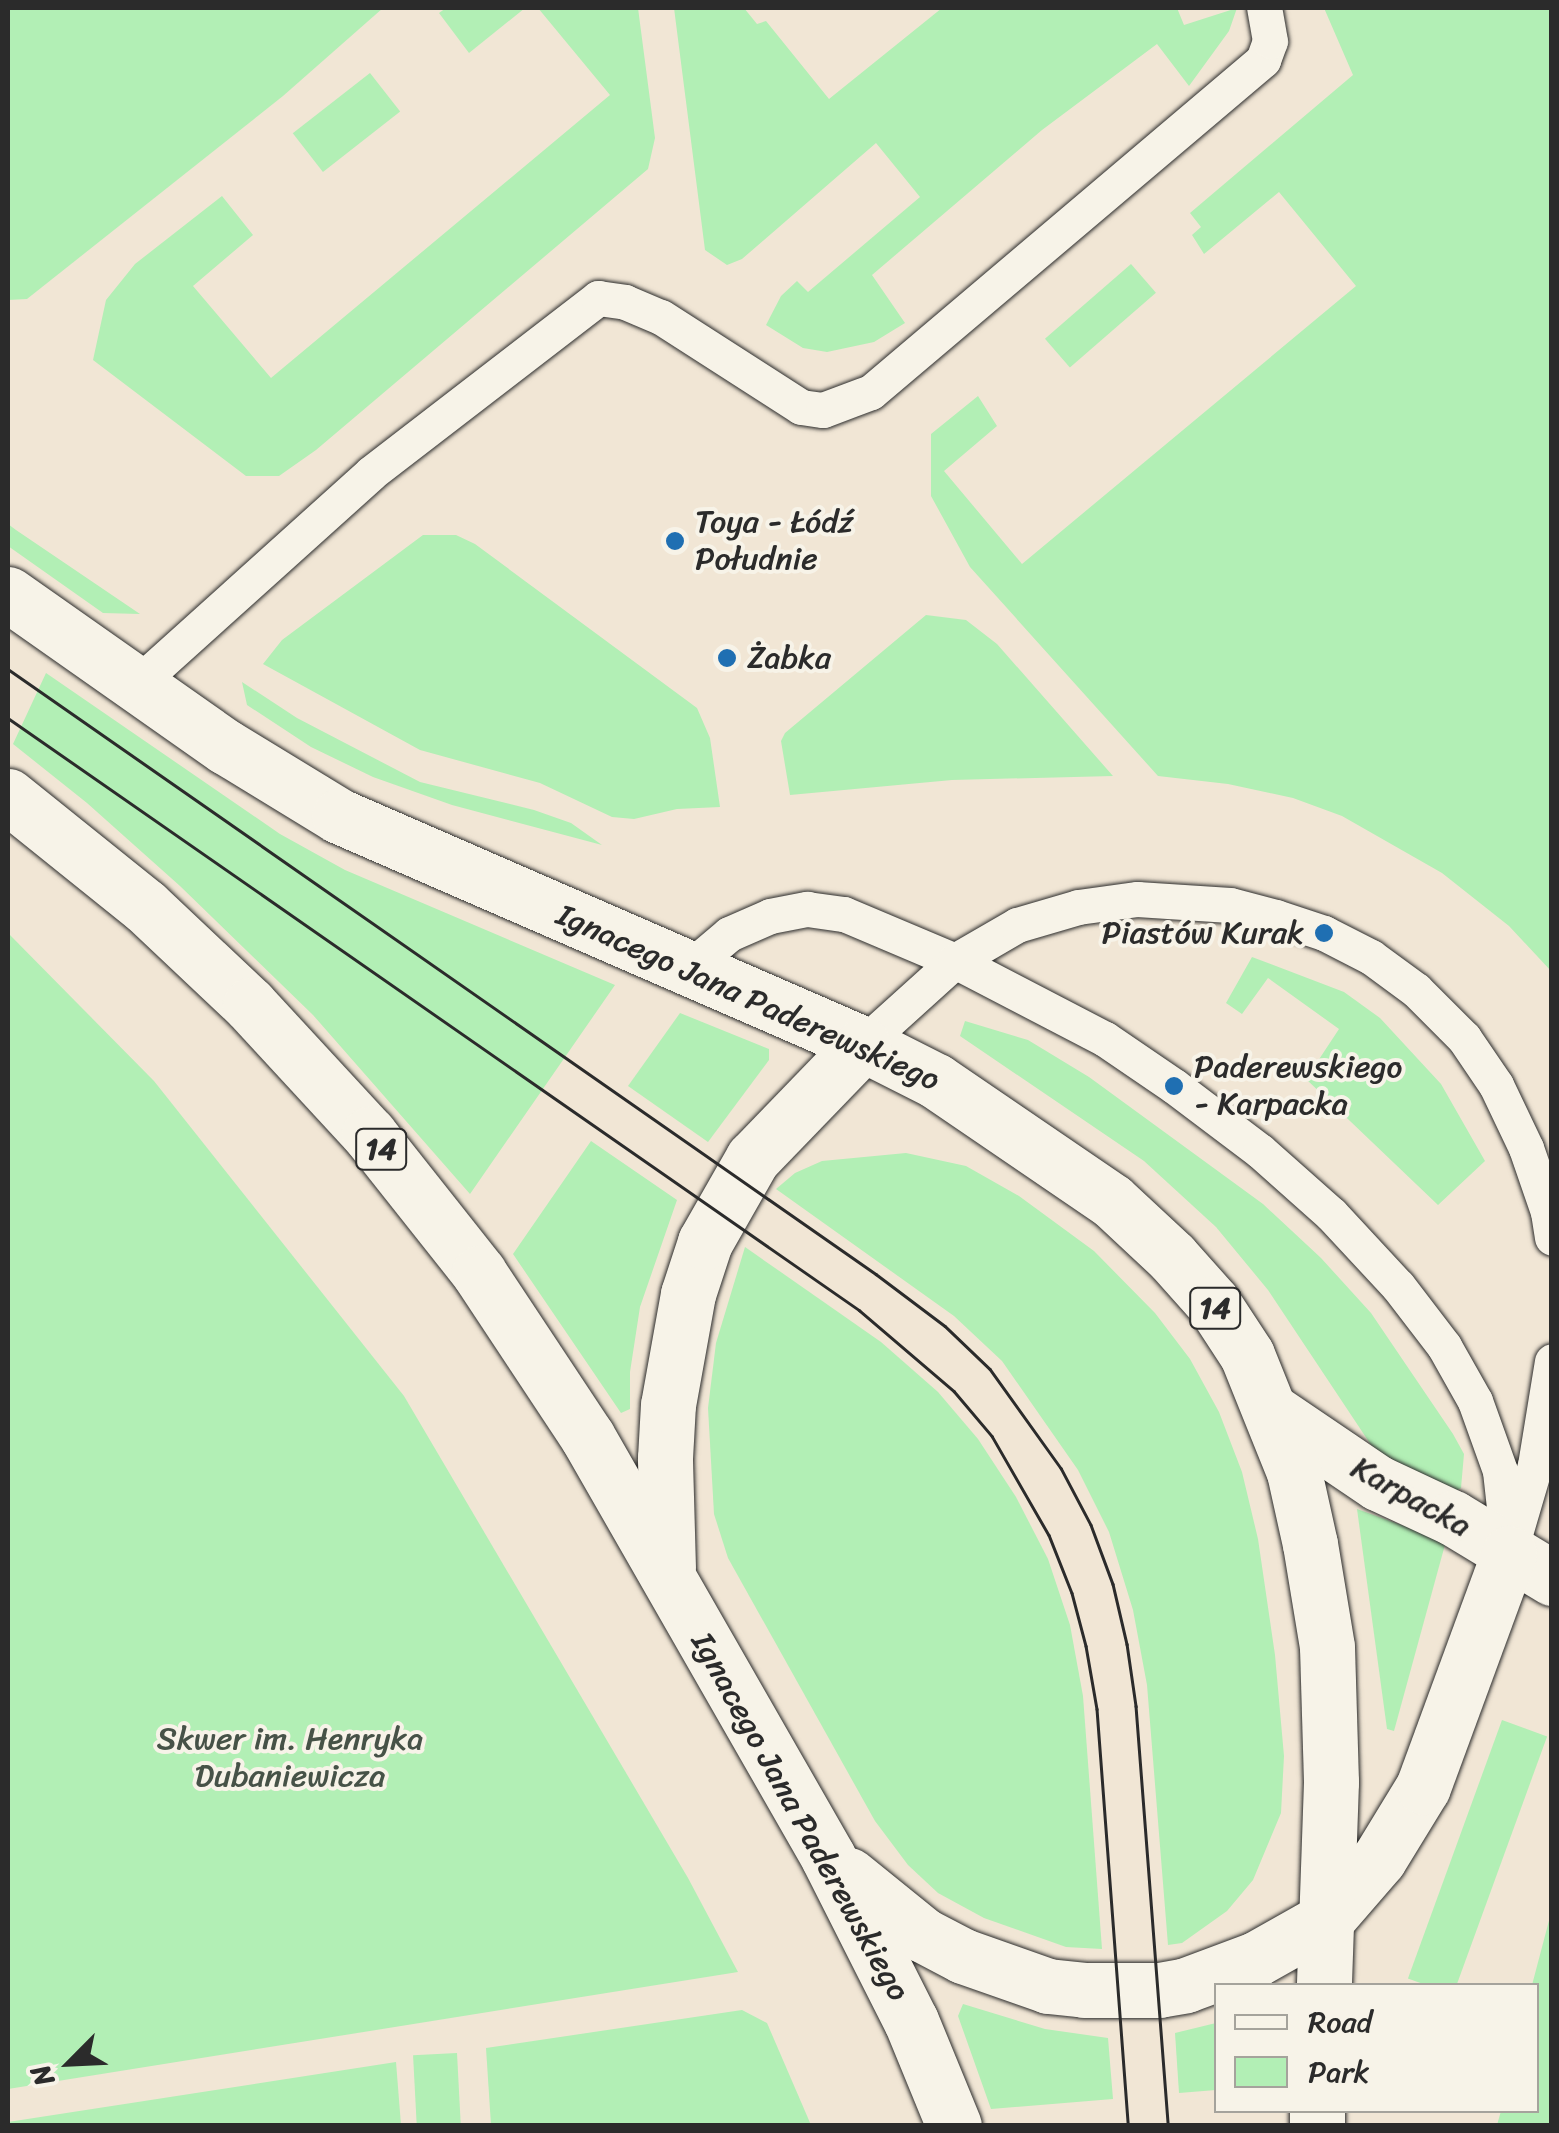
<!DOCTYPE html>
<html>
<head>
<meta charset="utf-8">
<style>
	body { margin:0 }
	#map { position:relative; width:1559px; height:2133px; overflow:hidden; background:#f1e6d5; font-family:Sriracha,sans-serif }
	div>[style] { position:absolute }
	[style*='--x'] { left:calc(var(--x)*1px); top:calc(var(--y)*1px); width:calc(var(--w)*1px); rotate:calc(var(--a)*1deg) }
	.green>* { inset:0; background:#b2efb5; transform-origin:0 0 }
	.roads { filter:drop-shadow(0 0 2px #2b2b2b) drop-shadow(0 0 2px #2b2b2b) }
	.lane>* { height:35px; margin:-17.5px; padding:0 17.5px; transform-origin:17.5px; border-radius:17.5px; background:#f7f3e8 }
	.street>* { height:55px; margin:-27.5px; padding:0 27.5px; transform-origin:27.5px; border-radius:27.5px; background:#f7f3e8 }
	.primary>* { height:55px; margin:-27.5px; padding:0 27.5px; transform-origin:27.5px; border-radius:27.5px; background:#f7f3e8 }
	.tram>* { height:2.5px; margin:-1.25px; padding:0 1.25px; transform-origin:1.25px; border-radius:1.25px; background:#2b2b2b }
	.dots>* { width:28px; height:28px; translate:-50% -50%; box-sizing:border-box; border:5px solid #f7f3e8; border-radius:50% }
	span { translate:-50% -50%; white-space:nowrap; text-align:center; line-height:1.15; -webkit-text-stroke:8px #f7f3e8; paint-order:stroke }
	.shield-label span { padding:2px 8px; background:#f7f3e8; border:2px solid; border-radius:8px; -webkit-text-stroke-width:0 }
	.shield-label { font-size:30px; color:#2b2b2b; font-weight:700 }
	.poi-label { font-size:32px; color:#2b2b2b }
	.left { translate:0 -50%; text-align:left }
	.right { translate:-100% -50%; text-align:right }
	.street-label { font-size:32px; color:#2b2b2b }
	.park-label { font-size:32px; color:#465247 }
	.frame { position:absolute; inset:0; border:10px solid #2b2b2b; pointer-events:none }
	.legend { position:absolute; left:1214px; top:1983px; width:325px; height:130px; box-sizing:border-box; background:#f7f3e8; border:2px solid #a5a39c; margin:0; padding:12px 18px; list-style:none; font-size:30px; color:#2b2b2b }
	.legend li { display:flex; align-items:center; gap:20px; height:50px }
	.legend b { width:50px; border:2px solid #a5a39c }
	.north { position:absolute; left:20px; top:2013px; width:100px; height:100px; -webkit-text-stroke:8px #f7f3e8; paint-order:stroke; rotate:246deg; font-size:28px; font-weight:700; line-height:40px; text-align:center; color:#2b2b2b }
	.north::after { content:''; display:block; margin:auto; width:35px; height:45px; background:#2b2b2b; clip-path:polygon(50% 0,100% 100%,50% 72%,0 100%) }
</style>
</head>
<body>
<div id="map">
	<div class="green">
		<i style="clip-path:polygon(8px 8px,383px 8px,283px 96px,27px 299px,8px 300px)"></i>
		<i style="clip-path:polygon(446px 8px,525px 8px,469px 53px,439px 13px)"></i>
		<i style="clip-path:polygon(538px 8px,638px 8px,655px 138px,648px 169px,316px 450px,279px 476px,246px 476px,93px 360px,106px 300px,135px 264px,222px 196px,253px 235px,193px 286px,271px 378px,610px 95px)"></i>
		<i style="clip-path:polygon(674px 8px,744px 8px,757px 24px,766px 21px,829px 99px,942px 8px,1177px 8px,1184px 25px,1237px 8px,1229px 31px,1189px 86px,1157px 44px,1042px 130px,872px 275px,905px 323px,874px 342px,827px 352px,803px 348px,766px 325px,781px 296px,797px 281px,808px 292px,920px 197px,876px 143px,742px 259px,727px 265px,705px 250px)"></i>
		<i style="clip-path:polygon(1324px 8px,1551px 8px,1551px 971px,1509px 926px,1442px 873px,1342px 816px,1293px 798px,1228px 784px,1158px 776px,970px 567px,931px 496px,931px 434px,978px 396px,997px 426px,944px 471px,1022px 564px,1356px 286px,1279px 192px,1204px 254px,1192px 235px,1201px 227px,1190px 213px,1353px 75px)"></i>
		<i style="left:370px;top:73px;width:49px;height:98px;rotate:52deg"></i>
		<i style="left:1131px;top:264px;width:38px;height:114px;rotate:49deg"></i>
		<i style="clip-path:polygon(8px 524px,16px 530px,140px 614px,103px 613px,8px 546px)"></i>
		<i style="clip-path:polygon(423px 535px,456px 535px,475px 544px,697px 708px,710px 738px,720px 807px,677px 809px,634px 819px,612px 817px,540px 783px,420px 750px,263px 664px,282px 640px)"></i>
		<i style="clip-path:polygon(926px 615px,966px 620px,997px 644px,1113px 776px,952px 780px,790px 795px,781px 741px,785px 733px)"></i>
		<i style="clip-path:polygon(46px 673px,280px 834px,345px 870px,615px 985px,470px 1194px,313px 1015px,180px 886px,87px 803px,13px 744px)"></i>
		<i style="clip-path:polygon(242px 682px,297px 718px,420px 782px,534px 810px,571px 823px,602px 845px,452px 805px,373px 777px,311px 747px,247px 705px)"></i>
		<i style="clip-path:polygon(8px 933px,154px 1081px,404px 1396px,688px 1878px,738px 1972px,8px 2089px)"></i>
		<i style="clip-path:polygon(1252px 957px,1344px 992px,1380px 1018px,1441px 1084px,1485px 1161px,1438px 1205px,1306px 1079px,1339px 1029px,1268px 978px,1242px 1014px,1226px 1003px)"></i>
		<i style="clip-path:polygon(680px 1013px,769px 1049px,769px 1060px,708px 1142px,628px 1086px)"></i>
		<i style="clip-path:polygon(965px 1021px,1028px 1040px,1089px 1077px,1263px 1204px,1321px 1258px,1371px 1313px,1453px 1434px,1464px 1454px,1461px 1488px,1456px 1491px,1416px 1475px,1373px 1448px,1268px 1290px,1216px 1227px,1144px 1161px,960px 1036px)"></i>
		<i style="clip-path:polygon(591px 1141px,677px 1200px,640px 1307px,630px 1372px,630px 1409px,621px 1413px,513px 1254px)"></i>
		<i style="clip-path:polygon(906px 1153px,966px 1166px,1019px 1196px,1094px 1251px,1155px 1313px,1190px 1359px,1219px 1412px,1242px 1472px,1258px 1539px,1275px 1655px,1284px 1756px,1281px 1813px,1253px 1880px,1227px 1911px,1182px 1943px,1168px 1945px,1147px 1685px,1133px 1610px,1109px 1532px,1078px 1470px,1002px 1361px,954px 1316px,776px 1189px,795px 1173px,822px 1161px)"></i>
		<i style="clip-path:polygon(745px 1247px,881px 1342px,938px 1392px,978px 1439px,1016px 1497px,1048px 1559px,1070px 1625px,1083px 1696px,1102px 1949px,1066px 1947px,984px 1918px,938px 1893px,908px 1865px,875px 1821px,728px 1558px,714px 1514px,708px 1408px,716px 1343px)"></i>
		<i style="clip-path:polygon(1357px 1509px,1446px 1541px,1394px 1731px,1387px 1729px)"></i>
		<i style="left:1502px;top:1720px;width:48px;height:275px;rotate:20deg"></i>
		<i style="clip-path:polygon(1551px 1913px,1551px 2125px,1497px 2125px,1501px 2111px,1536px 2110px,1536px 1986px,1532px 1985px)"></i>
		<i style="clip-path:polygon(963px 2004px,1045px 2029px,1108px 2038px,1113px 2099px,991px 2109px,958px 2016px)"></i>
		<i style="clip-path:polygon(742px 2010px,767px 2023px,811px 2125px,491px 2125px,486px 2048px)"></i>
		<i style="clip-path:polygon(1216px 2023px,1216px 2090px,1179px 2093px,1175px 2033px)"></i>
		<i style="left:457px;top:2053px;width:72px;height:44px;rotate:87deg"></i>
		<i style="clip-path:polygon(396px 2062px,401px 2125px,8px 2125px,8px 2122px)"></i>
	</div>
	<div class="roads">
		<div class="lane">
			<i style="--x:137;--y:684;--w:315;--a:-42"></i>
			<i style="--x:371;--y:473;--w:287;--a:-37.6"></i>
			<i style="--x:598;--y:298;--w:27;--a:8"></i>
			<i style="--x:625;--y:302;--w:39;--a:23"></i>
			<i style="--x:661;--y:317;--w:166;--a:32.7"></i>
			<i style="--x:801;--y:407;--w:22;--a:8"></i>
			<i style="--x:823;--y:410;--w:51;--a:-20.6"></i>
			<i style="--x:871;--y:392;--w:514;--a:-40.26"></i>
			<i style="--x:1263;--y:60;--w:20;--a:-70"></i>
			<i style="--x:1270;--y:41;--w:34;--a:-100"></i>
			<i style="--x:690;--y:967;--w:51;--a:-40.2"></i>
			<i style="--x:729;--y:934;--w:45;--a:-23.7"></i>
			<i style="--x:770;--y:916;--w:38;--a:-11"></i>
			<i style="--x:807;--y:909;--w:37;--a:8"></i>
			<i style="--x:844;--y:914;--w:121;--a:22.9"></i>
			<i style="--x:955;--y:961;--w:169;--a:27.5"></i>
			<i style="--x:1105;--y:1039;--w:83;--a:34.3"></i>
			<i style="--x:1174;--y:1086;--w:108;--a:37.1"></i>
			<i style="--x:1260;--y:1151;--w:95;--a:41.6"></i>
			<i style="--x:1331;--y:1214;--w:98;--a:47.1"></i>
			<i style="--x:1398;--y:1286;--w:76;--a:52.5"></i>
			<i style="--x:1444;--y:1346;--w:63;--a:60.6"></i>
			<i style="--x:1475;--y:1401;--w:74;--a:70.3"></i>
			<i style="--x:1500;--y:1471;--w:82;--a:83.7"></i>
			<i style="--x:863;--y:1044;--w:124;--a:-42.1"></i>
			<i style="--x:955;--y:961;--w:72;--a:-30.1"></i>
			<i style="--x:1017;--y:925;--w:64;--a:-16.4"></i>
			<i style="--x:1078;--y:907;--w:60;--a:-7.7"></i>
			<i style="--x:1137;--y:899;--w:93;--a:3.7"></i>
			<i style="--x:1230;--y:905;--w:48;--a:14.6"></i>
			<i style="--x:1276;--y:917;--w:51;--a:18.4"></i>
			<i style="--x:1324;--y:933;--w:53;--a:27.1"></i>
			<i style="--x:1371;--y:957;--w:56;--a:36.3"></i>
			<i style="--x:1416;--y:990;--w:68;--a:45"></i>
			<i style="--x:1464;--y:1038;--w:57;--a:55.8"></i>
			<i style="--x:1496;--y:1085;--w:70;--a:64.5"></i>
			<i style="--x:1526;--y:1148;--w:68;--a:71"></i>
			<i style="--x:1548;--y:1212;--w:26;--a:81"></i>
			<i style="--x:1514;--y:1537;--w:75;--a:-73.7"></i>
			<i style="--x:1535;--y:1465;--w:105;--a:-80.7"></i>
		</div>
		<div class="street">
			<i style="--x:1273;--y:1412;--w:127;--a:34.1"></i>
			<i style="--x:1378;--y:1483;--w:83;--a:25"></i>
			<i style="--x:1453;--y:1518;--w:116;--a:31.2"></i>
			<i style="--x:1327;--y:1919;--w:79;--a:-49.1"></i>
			<i style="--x:1379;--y:1859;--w:84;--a:-58.6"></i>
			<i style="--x:1423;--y:1787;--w:249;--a:-69.8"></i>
		</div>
		<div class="primary">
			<i style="--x:8;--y:594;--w:266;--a:35.1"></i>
			<i style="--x:226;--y:747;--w:132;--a:31.4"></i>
			<i style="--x:339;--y:816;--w:571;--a:23.51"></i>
			<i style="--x:863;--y:1044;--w:82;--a:26.9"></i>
			<i style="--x:936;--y:1081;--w:213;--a:34.3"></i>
			<i style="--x:1112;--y:1201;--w:82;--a:43"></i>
			<i style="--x:1172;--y:1257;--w:62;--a:48.3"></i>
			<i style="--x:1213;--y:1303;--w:62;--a:56.8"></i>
			<i style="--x:1247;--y:1355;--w:126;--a:68.1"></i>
			<i style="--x:1294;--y:1472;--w:74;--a:77.5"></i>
			<i style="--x:1310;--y:1544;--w:104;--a:80.6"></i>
			<i style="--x:1327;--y:1647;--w:135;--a:88.3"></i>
			<i style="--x:1331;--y:1782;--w:204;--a:92"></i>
			<i style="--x:8;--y:796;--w:176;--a:38.8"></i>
			<i style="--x:145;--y:906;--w:144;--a:43.3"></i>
			<i style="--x:250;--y:1005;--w:176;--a:47.3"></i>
			<i style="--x:369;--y:1134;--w:177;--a:51.6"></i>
			<i style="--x:479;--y:1273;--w:196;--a:56.5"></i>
			<i style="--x:587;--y:1436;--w:485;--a:60.2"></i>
			<i style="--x:828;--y:1857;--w:184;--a:63.2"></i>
			<i style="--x:911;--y:2021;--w:113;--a:67.7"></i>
			<i style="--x:668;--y:1568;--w:110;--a:-91.6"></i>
			<i style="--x:665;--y:1458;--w:53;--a:-86.8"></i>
			<i style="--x:668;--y:1405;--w:113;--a:-79.8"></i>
			<i style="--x:688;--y:1294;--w:55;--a:-71.9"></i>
			<i style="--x:705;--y:1242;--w:97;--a:-60.3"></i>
			<i style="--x:753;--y:1158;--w:158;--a:-46"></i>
			<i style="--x:849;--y:1875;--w:95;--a:39"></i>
			<i style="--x:923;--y:1935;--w:45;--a:27.7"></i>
			<i style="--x:963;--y:1956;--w:90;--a:19.4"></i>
			<i style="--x:1048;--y:1986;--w:36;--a:6"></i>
			<i style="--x:1084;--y:1990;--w:75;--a:0"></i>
			<i style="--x:1159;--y:1990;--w:27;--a:-10"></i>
			<i style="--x:1186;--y:1985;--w:75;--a:-20.4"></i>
			<i style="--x:1256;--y:1959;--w:81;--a:-29.4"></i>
			<i style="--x:1317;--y:2126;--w:16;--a:-90"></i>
		</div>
	</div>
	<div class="tram">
		<i style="--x:8;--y:669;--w:1058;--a:34.88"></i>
		<i style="--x:876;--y:1274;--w:86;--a:37"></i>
		<i style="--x:945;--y:1326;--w:62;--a:43.7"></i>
		<i style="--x:990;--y:1369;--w:122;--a:54.4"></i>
		<i style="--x:1061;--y:1468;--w:64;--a:62.2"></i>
		<i style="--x:1091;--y:1525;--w:63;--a:69.6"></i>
		<i style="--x:1113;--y:1584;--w:62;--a:76.9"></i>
		<i style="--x:1127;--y:1644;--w:63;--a:81.7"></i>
		<i style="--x:1136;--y:1706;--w:421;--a:85.6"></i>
		<i style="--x:8;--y:718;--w:1037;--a:34.82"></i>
		<i style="--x:859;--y:1310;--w:125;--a:40.5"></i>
		<i style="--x:954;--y:1391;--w:59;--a:49.8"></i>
		<i style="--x:992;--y:1436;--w:114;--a:60.1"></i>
		<i style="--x:1049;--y:1535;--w:62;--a:68.4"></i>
		<i style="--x:1072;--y:1593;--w:55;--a:75.2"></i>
		<i style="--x:1086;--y:1646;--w:64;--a:80.1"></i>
		<i style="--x:1097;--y:1709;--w:418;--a:85.7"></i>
	</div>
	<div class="dots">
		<i style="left:675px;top:541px;background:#1f6fb2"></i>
		<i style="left:727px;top:658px;background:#1f6fb2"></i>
		<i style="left:1324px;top:933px;background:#1f6fb2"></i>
		<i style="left:1174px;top:1086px;background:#1f6fb2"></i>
	</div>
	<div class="shield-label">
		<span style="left:381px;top:1149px">14</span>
		<span style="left:1215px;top:1308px">14</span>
	</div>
	<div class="poi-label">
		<span class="left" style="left:695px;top:541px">Toya - Łódź<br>Południe</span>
		<span class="left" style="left:747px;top:658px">Żabka</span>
		<span class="right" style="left:1304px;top:933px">Piastów Kurak</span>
		<span class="left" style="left:1194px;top:1086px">Paderewskiego<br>- Karpacka</span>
	</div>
	<div class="street-label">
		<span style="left:748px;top:998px;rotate:24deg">Ignacego Jana Paderewskiego</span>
		<span style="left:1411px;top:1497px;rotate:29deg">Karpacka</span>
		<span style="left:800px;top:1817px;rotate:61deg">Ignacego Jana Paderewskiego</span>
	</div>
	<div class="park-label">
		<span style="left:290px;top:1758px">Skwer im. Henryka<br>Dubaniewicza</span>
	</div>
	<div class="frame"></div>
	<ul class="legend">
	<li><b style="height:12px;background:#f7f3e8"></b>Road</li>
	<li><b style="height:28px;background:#b2efb5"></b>Park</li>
	</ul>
	<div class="north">N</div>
</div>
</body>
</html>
